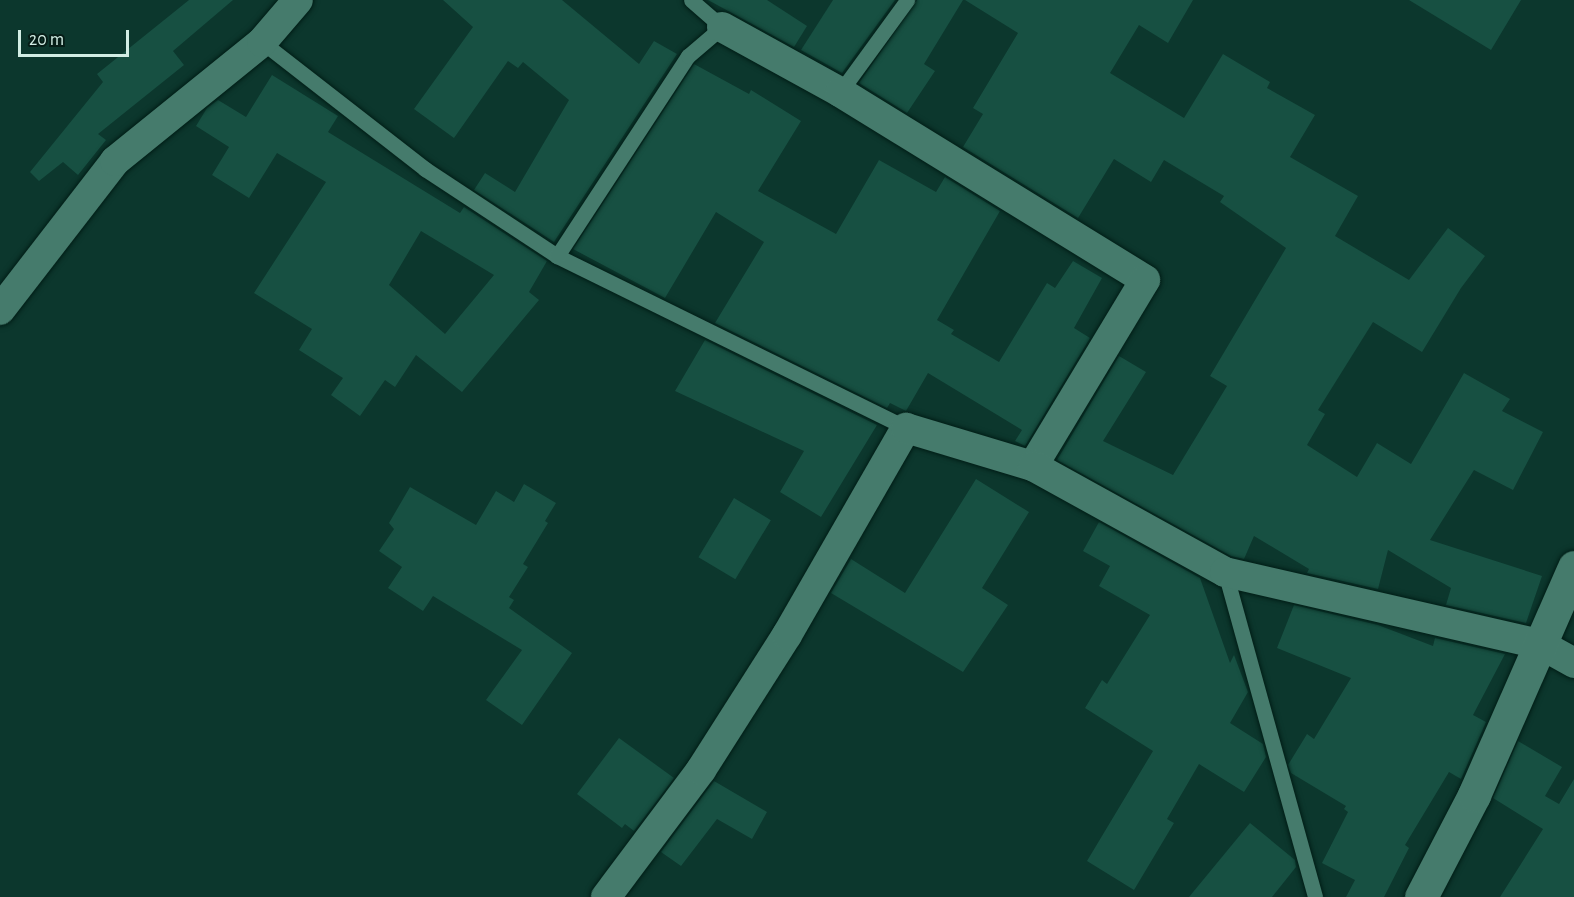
<!DOCTYPE html>
<html>
<head>
<meta charset="utf-8">
<style>
	body { margin:0 }
	#map { position:relative; width:1574px; height:897px; overflow:hidden; background:#0c372d; font-family:"Alegreya Sans",sans-serif }
	div>[style] { position:absolute }
	[style*='--x'] { left:calc(var(--x)*1px); top:calc(var(--y)*1px); width:calc(var(--w)*1px); rotate:calc(var(--a)*1deg) }
	.building>* { inset:0; background:#175042; transform-origin:0 0 }
	.roads { filter:drop-shadow(0 0 2px #011d16) drop-shadow(0 0 2px #011d16) }
	.service>* { height:15px; margin:-7.5px; padding:0 7.5px; transform-origin:7.5px; border-radius:7.5px; background:#457b6c }
	.minor>* { height:30px; margin:-15px; padding:0 15px; transform-origin:15px; border-radius:15px; background:#457b6c }
	.tertiary>* { height:33px; margin:-16.5px; padding:0 16.5px; transform-origin:16.5px; border-radius:16.5px; background:#457b6c }
	span { translate:-50% -50%; white-space:nowrap; text-align:center; line-height:1.15; -webkit-text-stroke:6px #051c16; paint-order:stroke }
	.scale { position:absolute; left:18px; top:30px; width:111px; height:27px; box-sizing:border-box; border:3px solid #d2ede4; border-top:0; padding-left:8px; font-size:18px; line-height:21px; white-space:nowrap; color:#d2ede4; -webkit-text-stroke:4px #051c16; paint-order:stroke }
</style>
</head>
<body>
<div id="map">
	<div class="building">
		<i style="clip-path:polygon(189px 0,233px 0,173px 51px,184px 65px,98px 134px,106px 140px,78px 175px,63px 162px,39px 181px,30px 172px,103px 82px,97px 74px)"></i>
		<i style="clip-path:polygon(443px 0,562px 0,639px 64px,654px 41px,677px 54px,554px 242px,474px 190px,485px 173px,515px 192px,569px 100px,523px 62px,518px 68px,508px 61px,454px 138px,414px 109px,473px 27px)"></i>
		<i style="clip-path:polygon(708px 0,767px 0,807px 26px,794px 47px)"></i>
		<i style="clip-path:polygon(833px 0,895px 0,842px 73px,801px 50px)"></i>
		<i style="clip-path:polygon(917px 0,963px 0,924px 64px,935px 71px,907px 113px,859px 83px)"></i>
		<i style="clip-path:polygon(965px 0,1193px 0,1168px 43px,1139px 25px,1110px 73px,1184px 118px,1223px 54px,1270px 82px,1267px 88px,1315px 115px,1290px 157px,1358px 196px,1335px 236px,1409px 280px,1448px 228px,1485px 256px,1461px 288px,1422px 352px,1373px 322px,1318px 410px,1325px 414px,1307px 445px,1357px 477px,1377px 443px,1411px 464px,1464px 373px,1510px 399px,1502px 411px,1543px 432px,1513px 490px,1474px 470px,1430px 540px,1542px 576px,1526px 623px,1446px 605px,1451px 588px,1388px 550px,1378px 589px,1307px 573px,1309px 569px,1254px 536px,1244px 559px,1231px 556px,1057px 460px,1119px 356px,1146px 372px,1103px 441px,1173px 475px,1227px 386px,1210px 376px,1286px 248px,1220px 202px,1224px 196px,1164px 160px,1151px 182px,1114px 159px,1078px 218px,963px 147px,983px 114px,973px 108px,1018px 33px)"></i>
		<i style="clip-path:polygon(1409px 0,1521px 0,1491px 50px)"></i>
		<i style="clip-path:polygon(694px 64px,749px 94px,751px 90px,801px 121px,758px 191px,836px 234px,879px 160px,936px 192px,945px 177px,1000px 211px,937px 320px,954px 330px,951px 334px,999px 362px,1047px 283px,1055px 288px,1073px 261px,1102px 278px,1074px 328px,1090px 338px,1025px 446px,1015px 441px,1022px 430px,928px 373px,906px 411px,890px 403px,887px 408px,715px 323px,764px 242px,716px 212px,665px 298px,573px 249px)"></i>
		<i style="clip-path:polygon(evenodd,272px 75px,338px 116px,328px 132px,460px 213px,464px 207px,547px 261px,529px 292px,539px 300px,462px 392px,416px 355px,395px 387px,385px 380px,360px 416px,331px 395px,343px 378px,299px 350px,312px 329px,254px 293px,326px 182px,277px 153px,249px 198px,212px 175px,229px 147px,196px 126px,207px 108px,218px 100px,246px 117px,272px 75px,421px 231px,494px 275px,445px 334px,389px 285px,421px 231px)"></i>
		<i style="clip-path:polygon(705px 340px,877px 425px,821px 517px,780px 492px,804px 451px,675px 391px)"></i>
		<i style="clip-path:polygon(976px 479px,1029px 512px,982px 588px,1008px 605px,963px 672px,831px 593px,851px 559px,905px 593px)"></i>
		<i style="clip-path:polygon(524px 484px,556px 503px,545px 521px,548px 523px,523px 564px,528px 567px,509px 597px,514px 600px,509px 608px,572px 653px,522px 725px,486px 700px,522px 650px,433px 596px,423px 611px,388px 588px,402px 567px,379px 551px,394px 529px,389px 523px,410px 487px,476px 525px,496px 491px,514px 502px)"></i>
		<i style="left:734px;top:498px;width:43px;height:69px;rotate:31deg"></i>
		<i style="clip-path:polygon(1099px 522px,1200px 578px,1230px 663px,1234px 655px,1248px 692px,1230px 723px,1263px 744px,1266px 757px,1244px 792px,1199px 764px,1167px 819px,1174px 823px,1134px 890px,1087px 861px,1153px 751px,1085px 708px,1102px 680px,1107px 684px,1150px 615px,1099px 586px,1110px 566px,1083px 551px)"></i>
		<i style="clip-path:polygon(1294px 605px,1378px 625px,1433px 646px,1435px 638px,1505px 654px,1473px 715px,1486px 722px,1461px 779px,1449px 772px,1405px 845px,1409px 848px,1384px 897px,1346px 897px,1355px 880px,1322px 863px,1348px 812px,1344px 809px,1346px 806px,1291px 773px,1288px 765px,1307px 734px,1314px 739px,1351px 678px,1277px 648px)"></i>
		<i style="clip-path:polygon(619px 738px,674px 778px,634px 831px,625px 824px,622px 828px,577px 794px)"></i>
		<i style="clip-path:polygon(1518px 741px,1562px 767px,1545px 796px,1559px 804px,1574px 779px,1574px 897px,1500px 897px,1543px 829px,1493px 798px)"></i>
		<i style="clip-path:polygon(714px 781px,767px 812px,752px 839px,717px 819px,681px 866px,661px 852px)"></i>
		<i style="clip-path:polygon(1250px 823px,1295px 860px,1296px 867px,1272px 897px,1189px 897px)"></i>
	</div>
	<div class="roads">
		<div class="service">
			<i style="--x:262;--y:42;--w:207;--a:37.9"></i>
			<i style="--x:425;--y:169;--w:158;--a:33.4"></i>
			<i style="--x:557;--y:256;--w:389;--a:26.2"></i>
			<i style="--x:840;--y:92;--w:114;--a:-53.9"></i>
			<i style="--x:557;--y:256;--w:239;--a:-56.8"></i>
			<i style="--x:688;--y:56;--w:45;--a:-40.5"></i>
			<i style="--x:722;--y:27;--w:41;--a:-138.9"></i>
			<i style="--x:1225;--y:572;--w:337;--a:74.5"></i>
		</div>
		<div class="minor">
			<i style="--x:722;--y:27;--w:135;--a:28.8"></i>
			<i style="--x:840;--y:92;--w:358;--a:31.6"></i>
			<i style="--x:1145;--y:280;--w:217;--a:121.1"></i>
			<i style="--x:0;--y:310;--w:188;--a:-52.3"></i>
			<i style="--x:115;--y:161;--w:189;--a:-39"></i>
			<i style="--x:262;--y:42;--w:55;--a:-49.4"></i>
			<i style="--x:606;--y:897;--w:159;--a:-53.2"></i>
			<i style="--x:701;--y:770;--w:160;--a:-57.5"></i>
			<i style="--x:787;--y:635;--w:239;--a:-60.1"></i>
			<i style="--x:906;--y:428;--w:133;--a:16.7"></i>
			<i style="--x:1033;--y:466;--w:219;--a:28.9"></i>
			<i style="--x:1225;--y:572;--w:323;--a:12.9"></i>
			<i style="--x:1540;--y:644;--w:39;--a:29"></i>
		</div>
		<div class="tertiary">
			<i style="--x:1421;--y:897;--w:115;--a:-62.5"></i>
			<i style="--x:1474;--y:795;--w:249;--a:-66.3"></i>
		</div>
	</div>
	<div class="scale">20 m</div>
</div>
</body>
</html>
